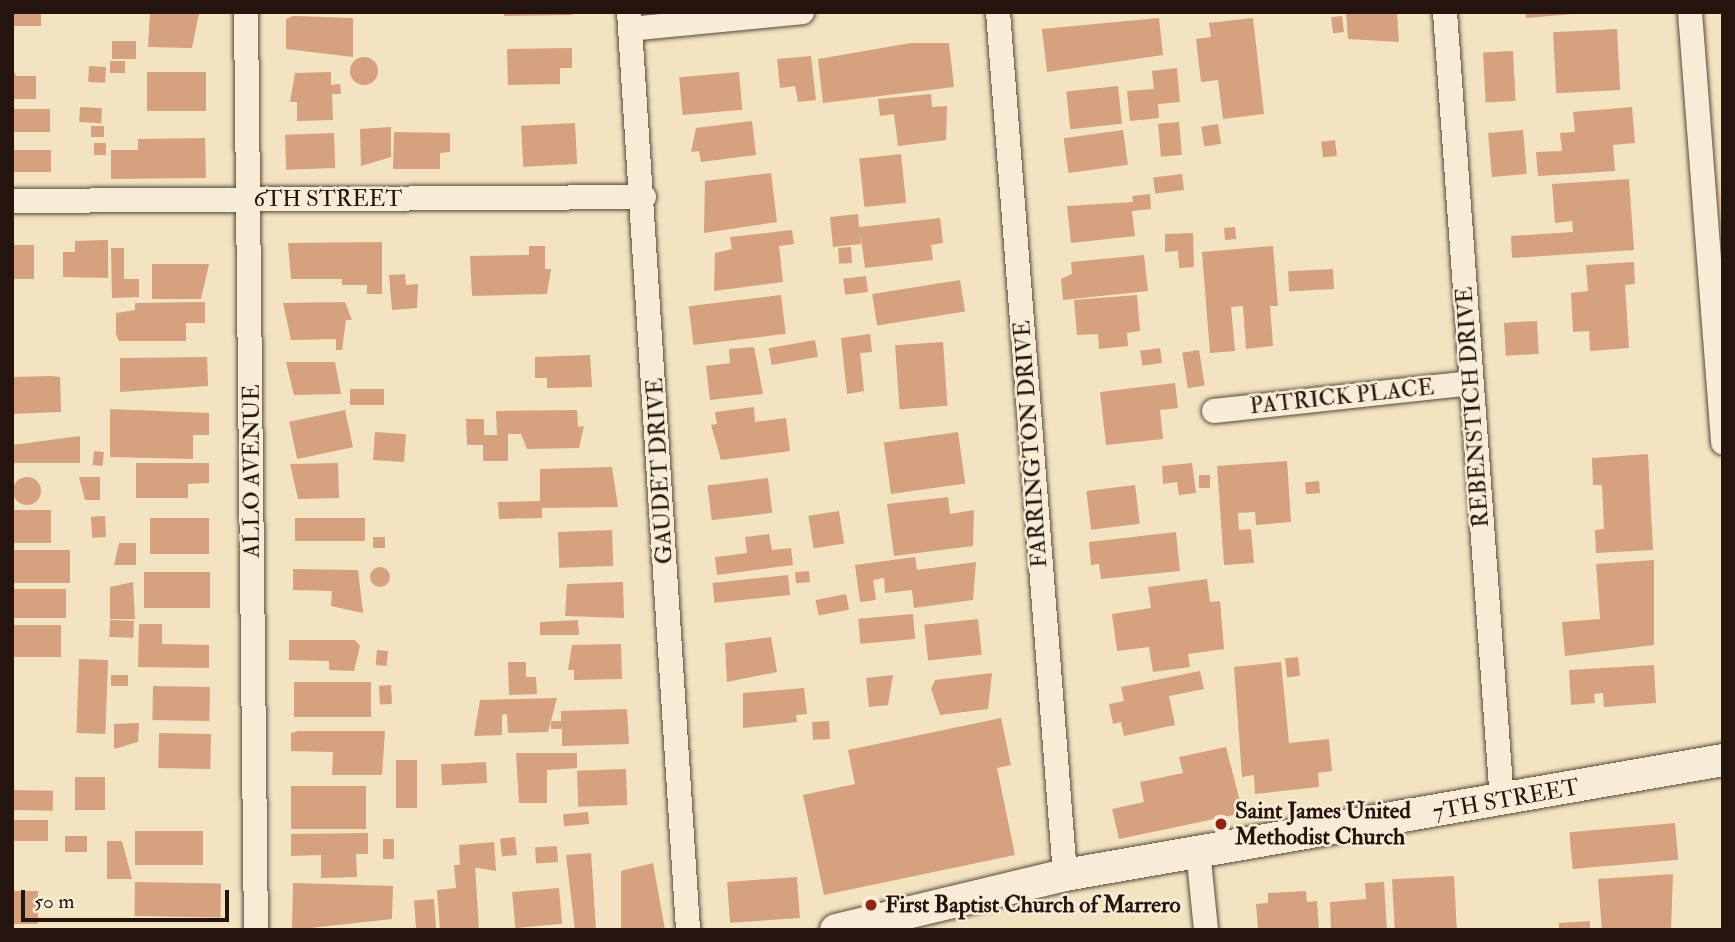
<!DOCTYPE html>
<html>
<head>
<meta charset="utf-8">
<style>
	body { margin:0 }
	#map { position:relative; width:1735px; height:942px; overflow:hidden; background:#f3e3c1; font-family:"IM FELL Double Pica",serif }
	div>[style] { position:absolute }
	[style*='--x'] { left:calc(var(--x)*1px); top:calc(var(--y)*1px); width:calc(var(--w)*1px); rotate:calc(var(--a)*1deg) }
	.building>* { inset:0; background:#d6a17e; transform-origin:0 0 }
	.round { border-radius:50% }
	.roads { filter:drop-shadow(0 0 2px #58483a) drop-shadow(0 0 2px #58483a) }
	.minor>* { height:24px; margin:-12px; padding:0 12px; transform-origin:12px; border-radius:12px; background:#f7edd7 }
	.tertiary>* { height:32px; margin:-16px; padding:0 16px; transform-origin:16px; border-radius:16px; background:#f7edd7 }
	.dots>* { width:19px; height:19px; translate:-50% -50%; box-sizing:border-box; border:4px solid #f7edd7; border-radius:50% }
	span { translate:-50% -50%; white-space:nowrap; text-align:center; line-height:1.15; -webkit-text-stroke:5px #f7edd7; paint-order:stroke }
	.street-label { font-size:23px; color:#24140d }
	.poi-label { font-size:23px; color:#24140d; font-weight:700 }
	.left { translate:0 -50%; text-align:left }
	.frame { position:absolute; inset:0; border:14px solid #24140d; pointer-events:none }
	.scale { position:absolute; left:21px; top:890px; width:208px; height:32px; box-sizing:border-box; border:4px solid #24140d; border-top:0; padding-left:9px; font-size:21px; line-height:24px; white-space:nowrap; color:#24140d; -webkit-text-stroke:5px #f7edd7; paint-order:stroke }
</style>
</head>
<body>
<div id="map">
	<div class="building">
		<i style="left:12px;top:12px;width:29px;height:14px"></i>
		<i style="clip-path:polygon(504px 12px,573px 12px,573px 15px,504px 16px)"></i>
		<i style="clip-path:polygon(1346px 12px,1397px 12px,1399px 42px,1348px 39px)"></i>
		<i style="clip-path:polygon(1526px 12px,1572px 12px,1572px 14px,1526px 18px)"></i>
		<i style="clip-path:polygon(150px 13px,199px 13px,192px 48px,148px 47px)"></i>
		<i style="clip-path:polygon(293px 16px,353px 18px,353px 57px,286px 49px,286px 19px)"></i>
		<i style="left:1342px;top:16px;width:16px;height:11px;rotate:83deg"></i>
		<i style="clip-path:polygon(1159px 18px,1163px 55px,1047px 72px,1042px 29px)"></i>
		<i style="clip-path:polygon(1253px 18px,1264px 114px,1223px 119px,1218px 80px,1201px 82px,1196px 39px,1211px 37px,1209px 23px)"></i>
		<i style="left:1617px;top:29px;width:61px;height:64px;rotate:87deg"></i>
		<i style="left:112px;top:41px;width:24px;height:18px"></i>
		<i style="clip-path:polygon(911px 43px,949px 43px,954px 87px,823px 103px,818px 59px)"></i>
		<i style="clip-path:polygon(572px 48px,572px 68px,560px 68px,560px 84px,508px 85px,507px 49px)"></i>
		<i style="left:1513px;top:51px;width:50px;height:30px;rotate:87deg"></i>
		<i style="clip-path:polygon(811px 56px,816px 100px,798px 102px,795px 86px,780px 88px,777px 59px)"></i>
		<i class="round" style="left:350px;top:57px;width:28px;height:28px"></i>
		<i style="left:110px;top:61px;width:15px;height:12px"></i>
		<i style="left:89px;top:66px;width:17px;height:16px;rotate:3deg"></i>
		<i style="clip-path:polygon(12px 67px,16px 76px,36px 76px,36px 99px,12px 99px)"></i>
		<i style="clip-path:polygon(1177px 68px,1180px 102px,1158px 104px,1159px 118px,1130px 121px,1127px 91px,1154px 89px,1152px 71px)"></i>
		<i style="left:147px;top:72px;width:59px;height:39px"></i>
		<i style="clip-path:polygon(331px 72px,331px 85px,340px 84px,341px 94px,332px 94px,333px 120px,297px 121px,297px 102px,290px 102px,295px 73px)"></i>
		<i style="left:739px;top:72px;width:38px;height:60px;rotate:85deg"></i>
		<i style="left:1118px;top:86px;width:38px;height:52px;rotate:84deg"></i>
		<i style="clip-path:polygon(931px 94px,932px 107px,947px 106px,946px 140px,898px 146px,894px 114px,880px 116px,878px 99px)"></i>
		<i style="left:80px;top:107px;width:22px;height:15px;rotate:3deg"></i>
		<i style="clip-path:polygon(1632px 107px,1635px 143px,1613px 145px,1615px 171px,1538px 176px,1536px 152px,1562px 151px,1560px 133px,1575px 132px,1573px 112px)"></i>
		<i style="left:12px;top:109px;width:38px;height:23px"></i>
		<i style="clip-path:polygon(752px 121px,756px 155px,701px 162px,699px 151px,691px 152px,696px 128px)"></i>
		<i style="left:1179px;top:122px;width:33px;height:21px;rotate:85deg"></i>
		<i style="left:575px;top:123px;width:41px;height:54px;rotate:87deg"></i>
		<i style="left:1218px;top:124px;width:20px;height:17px;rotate:81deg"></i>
		<i style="left:91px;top:126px;width:13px;height:11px"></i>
		<i style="clip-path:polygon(391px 127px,391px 157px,361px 166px,360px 129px)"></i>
		<i style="left:1123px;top:130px;width:35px;height:60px;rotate:82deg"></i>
		<i style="left:1523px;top:130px;width:44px;height:35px;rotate:85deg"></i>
		<i style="clip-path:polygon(394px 132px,450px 133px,450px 152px,440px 153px,440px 169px,393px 169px)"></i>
		<i style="left:334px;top:133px;width:35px;height:49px;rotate:88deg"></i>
		<i style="clip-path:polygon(205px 138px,206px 178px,111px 179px,111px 150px,138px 150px,138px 139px)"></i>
		<i style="left:1335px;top:140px;width:16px;height:14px;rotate:83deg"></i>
		<i style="left:94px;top:143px;width:12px;height:12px"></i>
		<i style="left:51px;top:150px;width:22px;height:39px;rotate:90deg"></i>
		<i style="left:901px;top:154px;width:49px;height:42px;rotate:84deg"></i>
		<i style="clip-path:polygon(771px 173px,777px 222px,704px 233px,705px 181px)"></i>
		<i style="left:1182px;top:174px;width:16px;height:29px;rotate:83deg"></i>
		<i style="clip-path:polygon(1629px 179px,1634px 250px,1512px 258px,1511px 236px,1573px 232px,1572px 221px,1555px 223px,1552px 184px)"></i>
		<i style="clip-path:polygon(1150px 194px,1151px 209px,1132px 211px,1135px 236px,1071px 243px,1067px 206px,1133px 202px,1132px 196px)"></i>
		<i style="clip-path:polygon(858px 214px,859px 227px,940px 218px,943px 243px,931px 245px,933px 260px,865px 268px,860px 231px,861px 244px,833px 247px,830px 217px)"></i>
		<i style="left:1235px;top:227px;width:12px;height:11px;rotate:85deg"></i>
		<i style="clip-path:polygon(792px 230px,794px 244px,779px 246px,783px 282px,714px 291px,715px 253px,732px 249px,730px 237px)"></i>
		<i style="clip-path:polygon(1193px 233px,1194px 267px,1179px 268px,1178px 251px,1165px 252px,1165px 234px)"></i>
		<i style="clip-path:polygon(108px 240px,108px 278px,63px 277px,63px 252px,75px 252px,75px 241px)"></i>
		<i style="clip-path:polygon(382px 242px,382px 294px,367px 294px,367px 285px,342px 285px,342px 279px,291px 279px,288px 243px)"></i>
		<i style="left:12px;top:245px;width:22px;height:34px"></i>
		<i style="clip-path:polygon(529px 246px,545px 246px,545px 269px,551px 269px,547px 294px,472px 296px,470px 256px,529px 255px)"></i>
		<i style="clip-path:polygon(1273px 246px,1278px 306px,1270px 306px,1273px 346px,1246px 349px,1243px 306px,1231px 307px,1235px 351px,1210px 353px,1202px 252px)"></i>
		<i style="left:851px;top:247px;width:16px;height:13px;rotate:86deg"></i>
		<i style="clip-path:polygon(111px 248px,124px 248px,124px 279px,139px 279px,139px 297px,112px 298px)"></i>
		<i style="clip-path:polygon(1144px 255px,1148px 291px,1063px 300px,1061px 279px,1072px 274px,1071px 262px)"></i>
		<i style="clip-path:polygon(1634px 262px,1635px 284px,1625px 285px,1629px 348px,1590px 351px,1589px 331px,1573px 332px,1571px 293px,1588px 291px,1586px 265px)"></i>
		<i style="clip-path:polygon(152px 264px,209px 264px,201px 299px,152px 299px)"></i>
		<i style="left:1333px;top:269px;width:20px;height:45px;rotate:87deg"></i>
		<i style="clip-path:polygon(405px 274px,406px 285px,418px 284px,417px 308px,392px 310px,389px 275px)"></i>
		<i style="left:866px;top:276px;width:16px;height:23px;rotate:83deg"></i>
		<i style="left:960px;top:280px;width:32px;height:89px;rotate:81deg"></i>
		<i style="left:781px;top:295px;width:39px;height:93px;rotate:83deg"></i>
		<i style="clip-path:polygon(1137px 295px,1140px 331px,1127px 333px,1128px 346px,1099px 349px,1098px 334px,1077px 335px,1074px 300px)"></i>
		<i style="clip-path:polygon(205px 302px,205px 323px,186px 323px,186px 341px,119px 341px,116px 334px,116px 313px,135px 310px,135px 303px)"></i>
		<i style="clip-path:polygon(345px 302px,352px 320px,346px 320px,342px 350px,336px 350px,336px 339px,291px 340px,283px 303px)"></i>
		<i style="left:1537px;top:321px;width:33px;height:33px;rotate:87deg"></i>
		<i style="clip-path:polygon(870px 334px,872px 352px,860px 353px,864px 391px,847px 394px,841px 338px)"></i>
		<i style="left:815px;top:340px;width:17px;height:47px;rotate:80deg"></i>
		<i style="left:943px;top:342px;width:64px;height:48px;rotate:86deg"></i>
		<i style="clip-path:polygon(754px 347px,763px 394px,710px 400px,706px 366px,730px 363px,729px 349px)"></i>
		<i style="left:1160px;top:348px;width:15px;height:20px;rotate:82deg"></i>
		<i style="left:1199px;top:350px;width:36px;height:17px;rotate:81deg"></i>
		<i style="clip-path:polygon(590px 355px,592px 387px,547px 388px,547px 378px,535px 378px,535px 357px)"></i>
		<i style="clip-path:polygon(207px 357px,208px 386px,120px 392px,120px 358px)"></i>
		<i style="clip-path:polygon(286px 362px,335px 362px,341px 394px,294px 395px)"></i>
		<i style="clip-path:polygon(51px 376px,60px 377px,61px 412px,12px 414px,12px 377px)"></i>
		<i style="clip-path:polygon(1175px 383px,1178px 408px,1160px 410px,1163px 439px,1106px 445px,1100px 392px)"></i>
		<i style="left:350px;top:389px;width:34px;height:16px"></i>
		<i style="clip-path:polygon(754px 407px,755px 422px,786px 418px,790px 451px,721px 460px,711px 425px,717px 424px,715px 412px)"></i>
		<i style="clip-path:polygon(110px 409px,209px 413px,209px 435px,193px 435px,193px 459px,110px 457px)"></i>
		<i style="left:345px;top:410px;width:38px;height:57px;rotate:78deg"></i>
		<i style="clip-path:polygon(577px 410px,578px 427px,584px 426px,579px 448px,527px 449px,521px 434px,508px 434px,508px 461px,483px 461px,483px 445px,467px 445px,466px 419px,484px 419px,484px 435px,497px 435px,496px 411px)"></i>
		<i style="left:375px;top:432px;width:31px;height:28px;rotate:4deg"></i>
		<i style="left:958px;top:432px;width:52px;height:75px;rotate:82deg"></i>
		<i style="clip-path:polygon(80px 436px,80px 463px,12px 463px,12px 445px)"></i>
		<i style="left:94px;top:451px;width:10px;height:14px;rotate:6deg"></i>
		<i style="clip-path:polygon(1648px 454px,1653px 550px,1596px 553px,1595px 530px,1604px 529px,1602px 485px,1593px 485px,1592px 458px)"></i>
		<i style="clip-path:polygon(1287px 461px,1291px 522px,1256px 525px,1255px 512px,1238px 513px,1239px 530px,1251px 529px,1254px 563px,1224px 565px,1217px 466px)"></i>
		<i style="clip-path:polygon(136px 463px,209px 463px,209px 483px,188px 484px,188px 498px,136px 498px)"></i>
		<i style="clip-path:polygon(338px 463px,339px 498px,298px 499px,290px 464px)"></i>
		<i style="clip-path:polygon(1192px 463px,1196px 493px,1179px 495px,1177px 482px,1163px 484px,1162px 466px)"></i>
		<i style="clip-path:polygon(612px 467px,618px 507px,542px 508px,542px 518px,499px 519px,498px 502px,540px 501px,540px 469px)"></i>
		<i style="left:1210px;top:475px;width:13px;height:11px;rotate:90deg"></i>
		<i style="clip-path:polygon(79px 477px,100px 477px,100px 500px,85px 500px)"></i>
		<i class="round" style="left:13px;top:477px;width:28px;height:28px"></i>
		<i style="left:768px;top:478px;width:35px;height:61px;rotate:83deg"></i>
		<i style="left:1319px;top:481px;width:12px;height:14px;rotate:85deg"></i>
		<i style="left:1135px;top:485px;width:39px;height:49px;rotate:83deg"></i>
		<i style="clip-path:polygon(948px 497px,950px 514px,974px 510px,973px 546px,894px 556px,887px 504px)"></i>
		<i style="left:12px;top:510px;width:39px;height:33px"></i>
		<i style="left:839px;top:511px;width:33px;height:31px;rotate:81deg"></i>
		<i style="left:105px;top:516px;width:21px;height:14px;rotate:87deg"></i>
		<i style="left:150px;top:518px;width:59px;height:36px"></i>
		<i style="left:365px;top:518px;width:23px;height:70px;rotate:90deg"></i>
		<i style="left:612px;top:530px;width:36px;height:54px;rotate:88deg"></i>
		<i style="clip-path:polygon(1176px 532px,1180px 571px,1101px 579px,1099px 564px,1091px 565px,1089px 542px)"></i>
		<i style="clip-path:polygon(769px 534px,772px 550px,791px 548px,793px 565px,717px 575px,715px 557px,747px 553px,745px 537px)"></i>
		<i style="left:373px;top:537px;width:12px;height:11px"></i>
		<i style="clip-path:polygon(119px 543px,136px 543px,136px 565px,114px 565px)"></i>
		<i style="left:12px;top:550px;width:58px;height:33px"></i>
		<i style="clip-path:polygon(915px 557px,917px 570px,976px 562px,973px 600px,914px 608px,912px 590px,885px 593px,884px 578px,873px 580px,876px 600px,860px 602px,855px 565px)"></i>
		<i style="clip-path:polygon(1654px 560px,1654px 645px,1565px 656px,1562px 622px,1600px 619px,1596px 564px)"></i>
		<i class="round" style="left:370px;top:567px;width:20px;height:20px"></i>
		<i style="clip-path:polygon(293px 569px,358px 570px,363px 613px,331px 606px,332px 591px,293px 590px)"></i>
		<i style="left:809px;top:571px;width:11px;height:14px;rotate:85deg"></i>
		<i style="left:210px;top:572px;width:36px;height:66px;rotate:90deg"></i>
		<i style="left:788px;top:575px;width:20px;height:76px;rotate:84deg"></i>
		<i style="clip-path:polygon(1207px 579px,1210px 602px,1220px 601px,1224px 649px,1188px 654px,1190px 667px,1153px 672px,1149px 647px,1117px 651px,1112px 614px,1151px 608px,1148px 587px)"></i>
		<i style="clip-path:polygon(133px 582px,135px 619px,110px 619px,110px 587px)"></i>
		<i style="clip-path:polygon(623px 582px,624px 618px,565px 616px,567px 584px)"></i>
		<i style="left:12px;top:589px;width:54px;height:29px"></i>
		<i style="left:846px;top:594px;width:16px;height:31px;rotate:79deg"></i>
		<i style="left:913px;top:614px;width:25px;height:55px;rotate:85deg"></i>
		<i style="left:978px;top:619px;width:36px;height:54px;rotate:84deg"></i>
		<i style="left:110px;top:620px;width:24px;height:17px;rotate:2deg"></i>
		<i style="clip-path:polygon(578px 620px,579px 635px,540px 635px,540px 622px)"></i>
		<i style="clip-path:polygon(139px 624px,162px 624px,162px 644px,209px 645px,209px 668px,138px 667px)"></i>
		<i style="left:12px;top:625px;width:49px;height:32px"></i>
		<i style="clip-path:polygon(771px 637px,777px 672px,727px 682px,725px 643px)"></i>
		<i style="clip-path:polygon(289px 640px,355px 640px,360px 646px,354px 671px,329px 670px,329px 661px,289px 660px)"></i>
		<i style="clip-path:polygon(621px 644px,622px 679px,574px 680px,574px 670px,568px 670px,572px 645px)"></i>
		<i style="left:377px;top:650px;width:11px;height:15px;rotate:5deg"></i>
		<i style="left:1298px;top:657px;width:19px;height:13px;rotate:84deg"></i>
		<i style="left:79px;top:659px;width:29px;height:74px;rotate:2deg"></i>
		<i style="clip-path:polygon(508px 662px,526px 662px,526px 677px,536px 677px,537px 694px,509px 695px)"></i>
		<i style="clip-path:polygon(1281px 662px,1289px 743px,1329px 739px,1332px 771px,1318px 773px,1319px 787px,1255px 794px,1254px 775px,1242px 777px,1234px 667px)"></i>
		<i style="clip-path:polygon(1654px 665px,1656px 703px,1604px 707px,1603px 693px,1594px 694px,1595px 703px,1571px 705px,1569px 670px)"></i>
		<i style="clip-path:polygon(1200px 671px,1204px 689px,1169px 696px,1175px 725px,1124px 736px,1121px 722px,1113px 724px,1109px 704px,1124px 701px,1121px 687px)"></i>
		<i style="clip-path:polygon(992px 673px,988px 709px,940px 715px,931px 689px,935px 680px)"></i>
		<i style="left:111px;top:675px;width:17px;height:11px"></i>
		<i style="clip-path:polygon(893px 675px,888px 705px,869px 707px,866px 678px)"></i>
		<i style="left:371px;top:682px;width:35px;height:77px;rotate:90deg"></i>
		<i style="left:391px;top:685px;width:19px;height:12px;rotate:87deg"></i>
		<i style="left:153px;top:686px;width:57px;height:34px;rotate:1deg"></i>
		<i style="clip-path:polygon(804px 688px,807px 714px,796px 715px,797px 722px,743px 728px,743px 693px)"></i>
		<i style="clip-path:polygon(557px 698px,548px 732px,508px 733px,507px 714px,502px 715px,502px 735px,474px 736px,480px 700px)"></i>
		<i style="clip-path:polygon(627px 709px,629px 744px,562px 746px,562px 729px,551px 729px,551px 721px,561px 721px,561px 711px)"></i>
		<i style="clip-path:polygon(1001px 718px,1011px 765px,997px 768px,1015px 855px,824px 895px,803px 795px,855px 784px,848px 750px)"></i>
		<i style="left:829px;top:721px;width:18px;height:17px;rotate:87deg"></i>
		<i style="clip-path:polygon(139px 723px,138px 742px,114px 749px,114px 724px)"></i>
		<i style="clip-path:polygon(385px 731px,382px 775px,332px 775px,333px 752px,291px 751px,291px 733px,298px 731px)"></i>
		<i style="left:159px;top:733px;width:52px;height:35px;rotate:1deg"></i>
		<i style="clip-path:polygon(1226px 747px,1243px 813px,1119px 839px,1112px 809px,1144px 802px,1140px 782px,1183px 773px,1179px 757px)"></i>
		<i style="clip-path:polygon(516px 753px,577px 753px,577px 768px,547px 770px,547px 803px,519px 803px)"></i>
		<i style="left:396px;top:760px;width:21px;height:48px"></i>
		<i style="left:486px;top:762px;width:21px;height:45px;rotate:87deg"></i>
		<i style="left:626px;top:769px;width:36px;height:49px;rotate:88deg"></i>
		<i style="left:75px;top:777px;width:30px;height:33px"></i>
		<i style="left:291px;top:786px;width:75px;height:43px"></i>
		<i style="left:12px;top:790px;width:41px;height:20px;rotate:1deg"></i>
		<i style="left:588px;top:812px;width:12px;height:25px;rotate:85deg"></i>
		<i style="left:12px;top:820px;width:36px;height:21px"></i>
		<i style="left:1675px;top:823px;width:37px;height:106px;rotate:85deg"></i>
		<i style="left:203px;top:831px;width:34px;height:68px;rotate:90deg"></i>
		<i style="clip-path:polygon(368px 833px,368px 854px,356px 854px,357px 877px,321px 878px,321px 855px,291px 856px,291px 834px)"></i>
		<i style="left:65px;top:836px;width:22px;height:16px"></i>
		<i style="left:515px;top:837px;width:18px;height:15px;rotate:84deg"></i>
		<i style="left:394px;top:839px;width:20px;height:11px;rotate:90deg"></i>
		<i style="clip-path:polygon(107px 841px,122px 841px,132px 879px,107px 879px)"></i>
		<i style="clip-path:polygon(494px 842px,496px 871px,460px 865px,459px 845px)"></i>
		<i style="left:557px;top:846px;width:16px;height:22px;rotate:86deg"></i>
		<i style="clip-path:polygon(591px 853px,596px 930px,575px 930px,566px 855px)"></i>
		<i style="clip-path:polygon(653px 863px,665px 930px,621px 930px,621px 871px)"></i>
		<i style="clip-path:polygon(454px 865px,475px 865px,479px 930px,440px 930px,437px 890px,456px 888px)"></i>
		<i style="clip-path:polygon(1673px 874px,1671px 930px,1602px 930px,1598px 879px)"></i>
		<i style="left:1454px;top:876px;width:54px;height:62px;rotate:87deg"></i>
		<i style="left:797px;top:877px;width:41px;height:70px;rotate:86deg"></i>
		<i style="left:135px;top:882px;width:86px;height:34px;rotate:1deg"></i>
		<i style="clip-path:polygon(1384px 882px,1387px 930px,1331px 930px,1330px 902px,1366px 899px,1365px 883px)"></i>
		<i style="clip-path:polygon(293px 883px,393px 886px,392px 919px,292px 930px)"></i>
		<i style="left:559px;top:888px;width:36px;height:47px;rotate:85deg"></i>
		<i style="left:12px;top:891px;width:26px;height:33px"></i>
		<i style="clip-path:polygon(1306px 891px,1307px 902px,1317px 901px,1319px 930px,1258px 930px,1256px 904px,1268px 903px,1268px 893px)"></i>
		<i style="left:434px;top:899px;width:31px;height:20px;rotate:86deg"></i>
		<i style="clip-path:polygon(1590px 921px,1590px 930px,1559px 930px,1559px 923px)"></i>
	</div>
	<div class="roads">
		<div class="minor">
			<i style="--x:246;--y:12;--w:918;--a:89.38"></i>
			<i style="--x:629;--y:12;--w:920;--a:86.32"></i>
			<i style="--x:998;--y:12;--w:866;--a:85.56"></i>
			<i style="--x:1445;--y:12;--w:791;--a:85.87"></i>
			<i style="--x:1690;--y:12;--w:432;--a:85.6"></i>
			<i style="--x:630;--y:29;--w:173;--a:-5.6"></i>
			<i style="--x:12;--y:201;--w:632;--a:-0.36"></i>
			<i style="--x:1214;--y:411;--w:259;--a:-6.2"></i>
			<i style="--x:1198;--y:850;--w:80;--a:84.3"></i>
		</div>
		<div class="tertiary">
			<i style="--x:836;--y:930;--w:236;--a:-13.5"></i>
			<i style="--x:1065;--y:875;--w:668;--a:-9.91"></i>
		</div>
	</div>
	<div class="dots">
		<i style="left:1221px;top:824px;background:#8f2418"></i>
		<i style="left:871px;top:905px;background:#8f2418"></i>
	</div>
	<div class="street-label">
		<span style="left:328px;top:199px">6TH STREET</span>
		<span style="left:1342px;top:397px;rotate:-6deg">PATRICK PLACE</span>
		<span style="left:1473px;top:407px;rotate:-94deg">REBENSTICH DRIVE</span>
		<span style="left:1031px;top:444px;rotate:-94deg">FARRINGTON DRIVE</span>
		<span style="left:252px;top:471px;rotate:-90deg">ALLO AVENUE</span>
		<span style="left:660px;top:471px;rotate:-93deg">GAUDET DRIVE</span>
		<span style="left:1506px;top:800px;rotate:-10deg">7TH STREET</span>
	</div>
	<div class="poi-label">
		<span class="left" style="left:1235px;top:824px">Saint James United<br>Methodist Church</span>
		<span class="left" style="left:885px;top:905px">First Baptist Church of Marrero</span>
	</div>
	<div class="frame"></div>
	<div class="scale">50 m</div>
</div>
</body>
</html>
